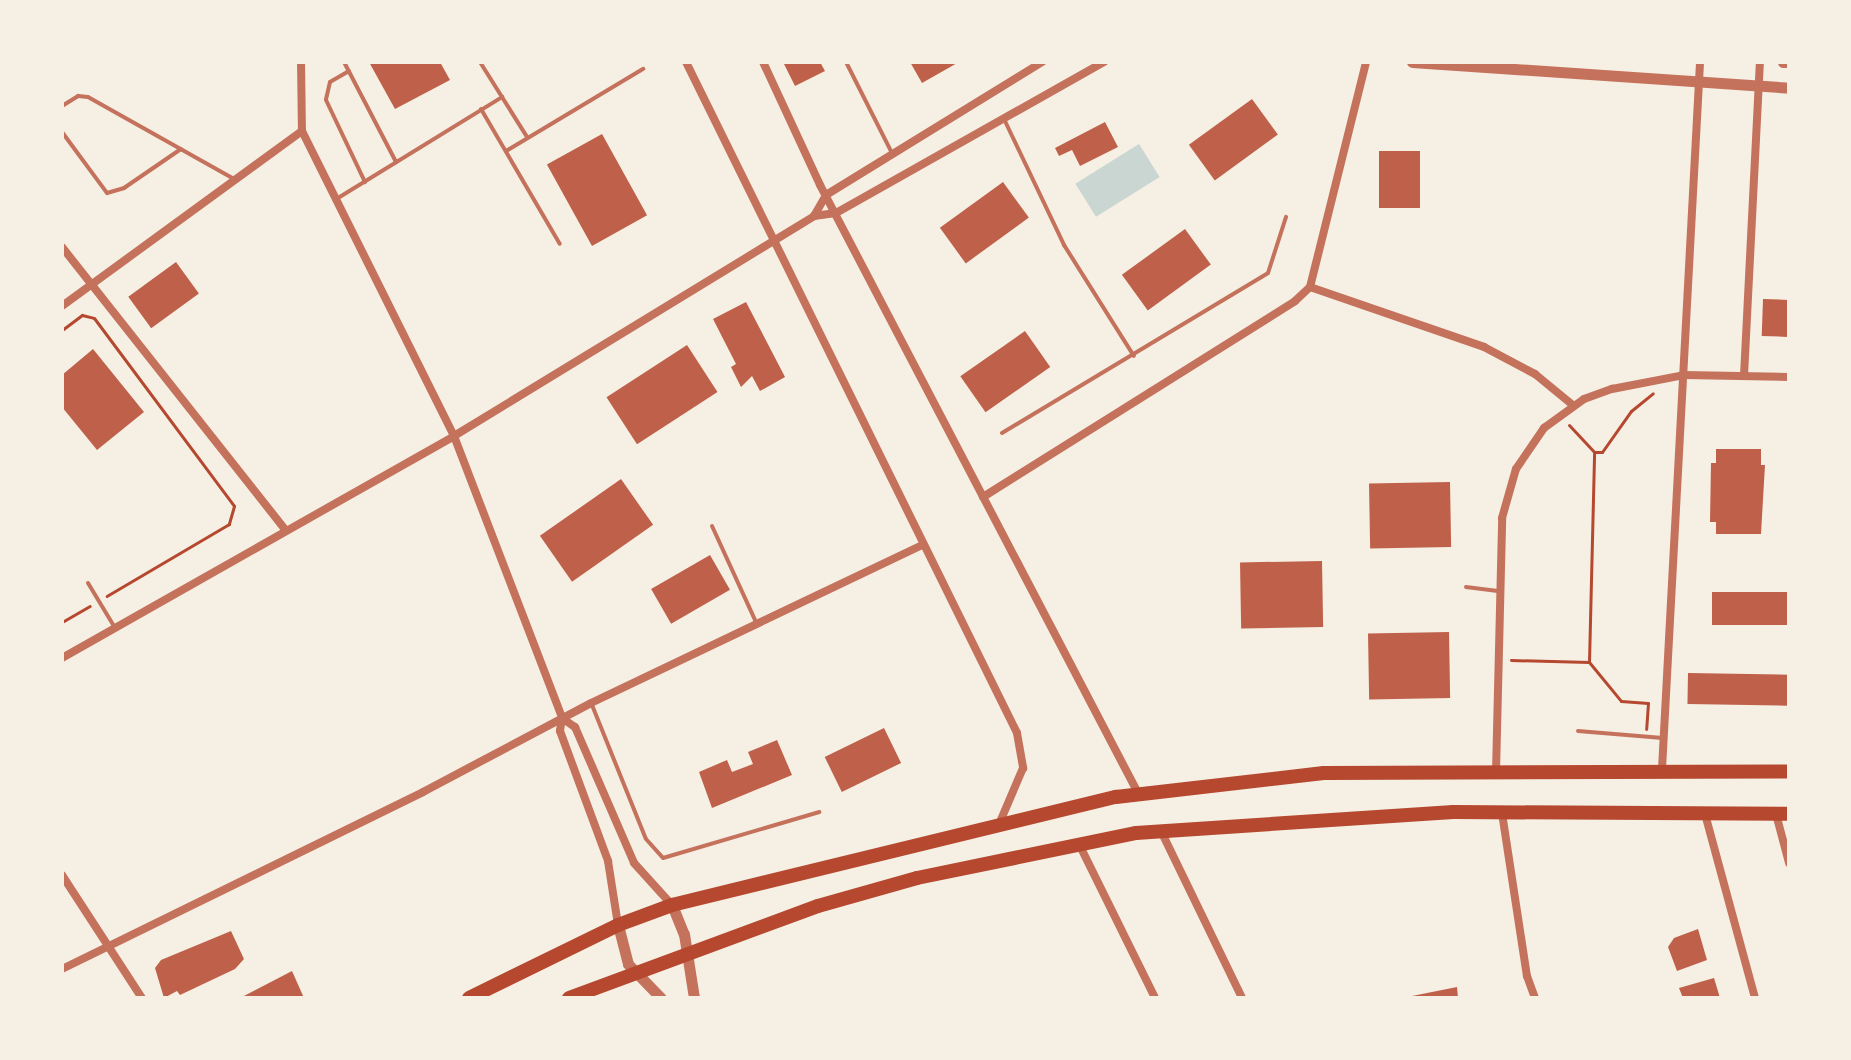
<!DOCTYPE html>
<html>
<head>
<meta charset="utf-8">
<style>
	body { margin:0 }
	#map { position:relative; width:1851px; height:1060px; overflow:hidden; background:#f6efe4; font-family:"Noto Serif",serif }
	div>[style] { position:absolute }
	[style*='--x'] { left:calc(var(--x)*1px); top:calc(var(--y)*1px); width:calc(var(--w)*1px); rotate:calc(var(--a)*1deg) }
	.water>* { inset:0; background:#c9d6d2; transform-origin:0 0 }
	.building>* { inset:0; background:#bf614a; transform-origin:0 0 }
	.path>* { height:3px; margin:-1.5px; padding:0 1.5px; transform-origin:1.5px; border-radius:1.5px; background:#b5482f }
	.service>* { height:4px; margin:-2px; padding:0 2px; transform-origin:2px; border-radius:2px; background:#c5725c }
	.minor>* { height:8px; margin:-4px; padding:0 4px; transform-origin:4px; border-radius:4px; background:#c5725c }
	.tertiary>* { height:11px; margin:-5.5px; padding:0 5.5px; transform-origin:5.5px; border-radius:5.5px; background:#c5725c }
	.primary>* { height:14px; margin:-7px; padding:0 7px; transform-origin:7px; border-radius:7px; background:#b5482f }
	span { translate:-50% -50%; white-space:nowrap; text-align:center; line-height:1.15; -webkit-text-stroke:8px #f6efe4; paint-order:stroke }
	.frame { position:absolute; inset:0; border:64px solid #f6efe4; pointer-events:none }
</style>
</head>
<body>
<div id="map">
	<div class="water">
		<i style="left:1139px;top:144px;width:39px;height:75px;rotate:58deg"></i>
	</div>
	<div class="building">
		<i style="clip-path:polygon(369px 62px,440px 62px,450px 80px,395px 109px)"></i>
		<i style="clip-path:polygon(783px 62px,820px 62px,825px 71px,795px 86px)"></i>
		<i style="clip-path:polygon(910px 62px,959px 62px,922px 83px)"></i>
		<i style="left:1252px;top:99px;width:44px;height:78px;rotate:54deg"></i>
		<i style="clip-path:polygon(1105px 122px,1118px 147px,1080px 166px,1072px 150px,1059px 156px,1055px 148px)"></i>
		<i style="left:602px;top:134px;width:93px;height:63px;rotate:61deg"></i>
		<i style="left:1379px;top:151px;width:41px;height:57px"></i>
		<i style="left:1003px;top:182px;width:44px;height:78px;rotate:54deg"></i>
		<i style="left:1185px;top:229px;width:44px;height:78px;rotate:54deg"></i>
		<i style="left:176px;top:262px;width:39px;height:59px;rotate:54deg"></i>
		<i style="left:1763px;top:299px;width:26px;height:37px;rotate:2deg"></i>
		<i style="clip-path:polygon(746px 302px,785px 377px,760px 391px,752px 376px,741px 387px,731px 367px,736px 364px,713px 319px)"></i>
		<i style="left:1025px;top:331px;width:44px;height:79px;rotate:55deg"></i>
		<i style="left:687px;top:345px;width:56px;height:96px;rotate:57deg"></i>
		<i style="clip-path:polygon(93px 349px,144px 412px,97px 450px,62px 407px,62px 375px)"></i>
		<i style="clip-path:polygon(1716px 449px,1761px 449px,1761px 465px,1765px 465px,1761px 534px,1716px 534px,1716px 522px,1710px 522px,1711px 463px,1716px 463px)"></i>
		<i style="left:621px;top:479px;width:56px;height:99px;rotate:55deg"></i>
		<i style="left:1450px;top:482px;width:65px;height:81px;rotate:89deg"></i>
		<i style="left:710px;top:555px;width:40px;height:68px;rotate:60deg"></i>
		<i style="left:1322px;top:561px;width:66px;height:82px;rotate:89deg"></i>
		<i style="left:1712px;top:592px;width:77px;height:33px"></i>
		<i style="left:1449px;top:632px;width:66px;height:81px;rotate:89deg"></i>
		<i style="left:1688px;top:673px;width:101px;height:31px;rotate:1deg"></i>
		<i style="left:884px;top:728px;width:39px;height:66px;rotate:64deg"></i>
		<i style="clip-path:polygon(777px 740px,792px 775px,712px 808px,699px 772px,727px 760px,732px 772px,753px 764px,748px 752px)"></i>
		<i style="clip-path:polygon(1698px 929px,1707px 960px,1677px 971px,1668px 947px,1674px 938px)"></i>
		<i style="clip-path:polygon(231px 931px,244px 959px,235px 969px,180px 995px,177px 991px,164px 998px,155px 968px,161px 960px)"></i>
		<i style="clip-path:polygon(292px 971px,304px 998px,240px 998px)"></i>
		<i style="clip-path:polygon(1714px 978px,1720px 998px,1683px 998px,1679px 988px)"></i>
		<i style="clip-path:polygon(1457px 987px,1458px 998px,1407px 998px,1407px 997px)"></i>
	</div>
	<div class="path">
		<i style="--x:62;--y:330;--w:25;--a:-37"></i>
		<i style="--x:82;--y:315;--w:12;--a:14"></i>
		<i style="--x:94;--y:318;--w:234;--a:53.3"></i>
		<i style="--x:234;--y:506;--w:19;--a:106"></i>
		<i style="--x:229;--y:524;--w:142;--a:149.5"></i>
		<i style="--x:1569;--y:425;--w:37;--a:47"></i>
		<i style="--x:1594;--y:452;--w:8;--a:0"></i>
		<i style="--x:1602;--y:452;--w:50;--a:-54.7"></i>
		<i style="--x:1631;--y:411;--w:28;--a:-39"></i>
		<i style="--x:62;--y:622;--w:32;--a:-30"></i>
		<i style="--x:1511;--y:660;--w:78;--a:1.5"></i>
		<i style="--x:1589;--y:662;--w:210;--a:-88.6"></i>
		<i style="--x:1589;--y:662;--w:50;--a:50.6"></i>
		<i style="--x:1621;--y:701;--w:27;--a:4"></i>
		<i style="--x:1648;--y:703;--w:26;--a:94"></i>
	</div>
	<div class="service">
		<i style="--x:344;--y:62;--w:113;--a:62.5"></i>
		<i style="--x:480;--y:62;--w:89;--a:57.9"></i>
		<i style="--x:846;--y:62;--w:102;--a:63.2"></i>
		<i style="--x:349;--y:71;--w:22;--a:150"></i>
		<i style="--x:330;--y:82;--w:18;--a:103"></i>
		<i style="--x:326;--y:100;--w:91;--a:64.6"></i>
		<i style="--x:62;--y:106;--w:19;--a:-32"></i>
		<i style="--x:78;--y:96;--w:10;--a:6"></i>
		<i style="--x:88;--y:97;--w:167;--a:29.3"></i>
		<i style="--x:481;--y:109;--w:156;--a:59.7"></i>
		<i style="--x:1004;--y:119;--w:140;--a:64.5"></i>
		<i style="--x:1064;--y:245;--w:131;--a:57.8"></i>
		<i style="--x:62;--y:132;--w:76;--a:53.6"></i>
		<i style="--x:107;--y:193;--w:18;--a:-16"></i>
		<i style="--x:124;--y:188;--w:69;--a:-34.4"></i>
		<i style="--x:506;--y:151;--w:160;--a:-30.9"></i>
		<i style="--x:338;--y:198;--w:193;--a:-31.6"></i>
		<i style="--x:1002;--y:433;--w:310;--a:-31"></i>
		<i style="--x:1268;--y:273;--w:59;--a:-72.2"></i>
		<i style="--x:712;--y:526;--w:106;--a:65.4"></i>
		<i style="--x:88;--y:583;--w:52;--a:59"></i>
		<i style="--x:1466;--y:587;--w:32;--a:7"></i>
		<i style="--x:592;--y:705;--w:144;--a:68.1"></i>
		<i style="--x:646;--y:839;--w:25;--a:48"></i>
		<i style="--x:663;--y:858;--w:163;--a:-16.4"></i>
		<i style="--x:1578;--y:731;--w:85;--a:4.7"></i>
	</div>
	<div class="minor">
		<i style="--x:301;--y:62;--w:69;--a:89.2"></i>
		<i style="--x:302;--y:131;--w:341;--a:63.5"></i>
		<i style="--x:454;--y:436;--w:302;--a:69"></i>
		<i style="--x:562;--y:718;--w:13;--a:99"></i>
		<i style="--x:560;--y:731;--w:139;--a:69.7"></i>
		<i style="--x:608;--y:861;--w:65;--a:81.1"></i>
		<i style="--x:686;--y:62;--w:748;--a:63.74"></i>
		<i style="--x:1017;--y:733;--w:36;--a:80"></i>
		<i style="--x:1023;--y:768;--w:59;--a:113.1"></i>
		<i style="--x:763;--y:62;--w:136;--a:65.1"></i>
		<i style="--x:820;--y:185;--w:686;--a:62.39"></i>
		<i style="--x:814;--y:216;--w:24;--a:-60"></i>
		<i style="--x:826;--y:195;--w:254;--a:-31.6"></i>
		<i style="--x:62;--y:247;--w:358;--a:51.7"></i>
		<i style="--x:1310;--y:287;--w:184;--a:19"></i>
		<i style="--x:1484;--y:347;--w:58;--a:27.9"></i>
		<i style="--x:1535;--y:374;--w:50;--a:39.4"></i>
		<i style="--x:62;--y:306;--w:297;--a:-36.1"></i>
		<i style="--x:1744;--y:376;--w:314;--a:-87.1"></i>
		<i style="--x:983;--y:497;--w:368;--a:-32.1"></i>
		<i style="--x:1295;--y:301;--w:21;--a:-43"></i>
		<i style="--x:1310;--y:287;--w:232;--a:-76"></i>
		<i style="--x:62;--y:658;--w:450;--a:-29.5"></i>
		<i style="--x:454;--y:436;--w:422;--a:-31.4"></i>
		<i style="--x:814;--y:216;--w:22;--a:-8"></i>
		<i style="--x:836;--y:213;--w:308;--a:-29.4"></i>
		<i style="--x:562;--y:718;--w:16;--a:35"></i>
		<i style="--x:575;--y:727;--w:148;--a:66.5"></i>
		<i style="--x:634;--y:863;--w:57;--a:47.9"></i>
		<i style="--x:1662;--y:769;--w:708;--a:-86.92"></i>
		<i style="--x:1496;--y:772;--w:254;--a:-88.6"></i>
		<i style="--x:1502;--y:518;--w:51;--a:-74.1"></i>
		<i style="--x:1516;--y:469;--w:50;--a:-55.7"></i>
		<i style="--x:1544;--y:428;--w:49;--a:-35.9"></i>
		<i style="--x:1584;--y:399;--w:30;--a:-20"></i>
		<i style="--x:1612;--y:389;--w:73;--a:-11"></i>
		<i style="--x:1684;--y:375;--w:105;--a:1.1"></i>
		<i style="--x:1502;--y:813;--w:165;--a:81.3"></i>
		<i style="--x:1527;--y:976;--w:23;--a:70"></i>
		<i style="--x:1705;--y:814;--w:191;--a:74.8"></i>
		<i style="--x:1776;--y:814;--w:51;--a:75.1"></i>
		<i style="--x:1161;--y:831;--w:186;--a:64.1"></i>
		<i style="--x:1079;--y:844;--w:172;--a:63.7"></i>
		<i style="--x:62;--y:875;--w:147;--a:57"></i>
		<i style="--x:62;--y:969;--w:402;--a:-26.1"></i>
		<i style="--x:423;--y:792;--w:190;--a:-27.9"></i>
		<i style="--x:591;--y:703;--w:367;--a:-25.5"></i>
	</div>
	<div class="tertiary">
		<i style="--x:1412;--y:62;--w:378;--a:3.9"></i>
		<i style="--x:1783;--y:62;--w:6;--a:0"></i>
		<i style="--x:672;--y:905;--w:31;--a:68"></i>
		<i style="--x:684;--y:934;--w:65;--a:81.1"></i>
		<i style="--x:618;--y:925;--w:40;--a:75.6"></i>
		<i style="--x:628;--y:964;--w:47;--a:45.9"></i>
	</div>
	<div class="primary">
		<i style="--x:469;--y:998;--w:166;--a:-26.1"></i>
		<i style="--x:618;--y:925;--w:58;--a:-20.3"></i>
		<i style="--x:672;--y:905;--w:457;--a:-13.7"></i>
		<i style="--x:1116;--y:797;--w:209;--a:-6.6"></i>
		<i style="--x:1324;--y:773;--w:465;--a:-0.2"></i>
		<i style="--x:569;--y:998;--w:265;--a:-20.3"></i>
		<i style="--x:818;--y:906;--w:103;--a:-15.8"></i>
		<i style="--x:917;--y:878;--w:224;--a:-11.6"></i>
		<i style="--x:1136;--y:833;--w:318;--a:-3.8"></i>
		<i style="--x:1453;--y:812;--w:336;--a:0.3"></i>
	</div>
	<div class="frame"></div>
</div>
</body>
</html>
